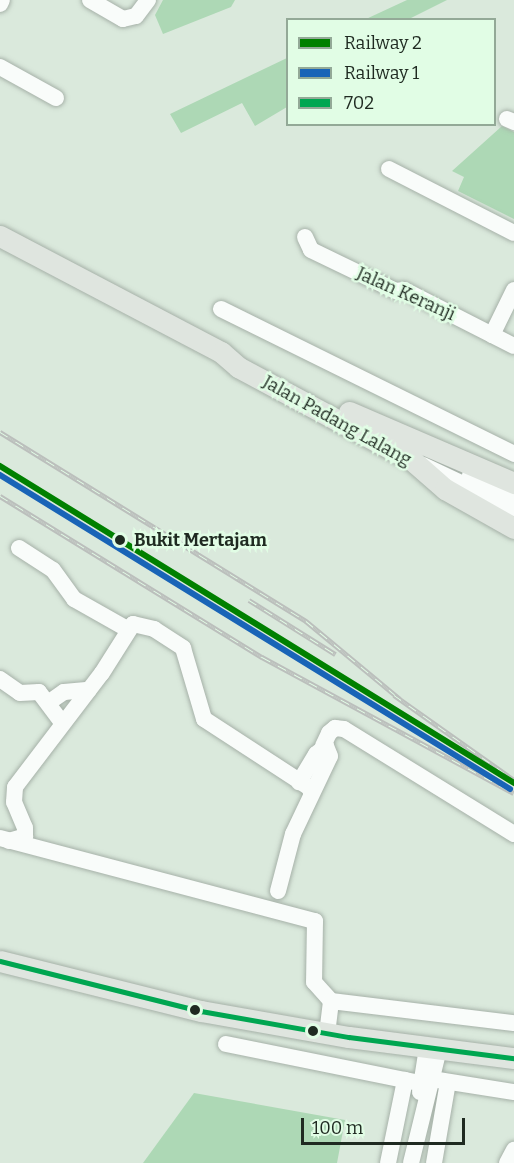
<!DOCTYPE html>
<html>
<head>
<meta charset="utf-8">
<style>
	body { margin:0 }
	#map { position:relative; width:514px; height:1163px; overflow:hidden; background:#dae9dc; font-family:Bitter,serif }
	div>[style] { position:absolute }
	[style*='--x'] { left:calc(var(--x)*1px); top:calc(var(--y)*1px); width:calc(var(--w)*1px); rotate:calc(var(--a)*1deg) }
	.green>* { inset:0; background:#add8b5 }
	.roads { filter:drop-shadow(0 0 2px #a6b1a8) drop-shadow(0 0 2px #a6b1a8) }
	.minor>* { height:16px; margin:-8px; padding:0 8px; transform-origin:8px; border-radius:8px; background:#f9fcfa }
	.major>* { height:21px; margin:-10.5px; padding:0 10.5px; transform-origin:10.5px; border-radius:10.5px; background:#dfe5df }
	.rail>* { height:5px; margin-top:-2.5px; transform-origin:0; background:repeating-linear-gradient(90deg,#e1fde5 0 9px,#bbbfbc 0 18px); box-sizing:border-box; border-block:2px solid #bbbfbc }
	.bus-1>* { height:4.5px; margin:-2.25px; padding:0 2.25px; transform-origin:2.25px; border-radius:2.25px; background:#00a651 }
	.rail-1>* { height:6px; margin:-3px; padding:0 3px; transform-origin:3px; border-radius:3px; background:#008000 }
	.rail-2>* { height:6px; margin:-3px; padding:0 3px; transform-origin:3px; border-radius:3px; background:#1964b7 }
	.dots>* { width:16px; height:16px; translate:-50% -50%; box-sizing:border-box; border:3px solid #e1fde5; border-radius:50% }
	span { translate:-50% -50%; white-space:nowrap; text-align:center; line-height:1.15; -webkit-text-stroke:5px #e1fde5; paint-order:stroke }
	.street-label { font-size:18px; color:#1f2a21 }
	.stop-label { font-size:18px; color:#1f2a21; font-weight:700 }
	.left { translate:0 -50%; text-align:left }
	.legend { position:absolute; left:286px; top:18px; width:210px; height:108px; box-sizing:border-box; background:#e1fde5; border:2px solid #93a997; margin:0; padding:8px 10px; list-style:none; font-size:18px; color:#1f2a21 }
	.legend li { display:flex; align-items:center; gap:12px; height:30px }
	.legend b { width:30px; border:2px solid #93a997 }
	.scale { position:absolute; left:301px; top:1118px; width:164px; height:27px; box-sizing:border-box; border:3px solid #1f2a21; border-top:0; padding-left:8px; font-size:18px; line-height:21px; white-space:nowrap; color:#1f2a21; -webkit-text-stroke:4px #e1fde5; paint-order:stroke }
</style>
</head>
<body>
<div id="map">
	<div class="green">
		<i style="clip-path:polygon(163px 0,235px 0,231px 7px,163px 34px,155px 15px)"></i>
		<i style="clip-path:polygon(407px 0,447px 0,409px 19px,366px 19px)"></i>
		<i style="clip-path:polygon(287px 58px,287px 107px,255px 126px,242px 103px,181px 133px,170px 114px)"></i>
		<i style="clip-path:polygon(502px 126px,514px 132px,514px 219px,458px 191px,464px 177px,452px 171px)"></i>
		<i style="clip-path:polygon(194px 1093px,345px 1120px,337px 1163px,143px 1163px)"></i>
	</div>
	<div class="roads">
		<div class="minor">
			<i style="--x:90;--y:0;--w:38;--a:30"></i>
			<i style="--x:123;--y:19;--w:13;--a:-13"></i>
			<i style="--x:136;--y:16;--w:20;--a:-53"></i>
			<i style="--x:0;--y:4;--w:4;--a:-63"></i>
			<i style="--x:0;--y:67;--w:64;--a:29"></i>
			<i style="--x:507;--y:119;--w:8;--a:23"></i>
			<i style="--x:389;--y:169;--w:140;--a:27.1"></i>
			<i style="--x:305;--y:237;--w:14;--a:65"></i>
			<i style="--x:311;--y:250;--w:94;--a:25.8"></i>
			<i style="--x:396;--y:291;--w:8;--a:-7"></i>
			<i style="--x:404;--y:290;--w:123;--a:27"></i>
			<i style="--x:221;--y:309;--w:327;--a:26.3"></i>
			<i style="--x:492;--y:335;--w:50;--a:-63.9"></i>
			<i style="--x:423;--y:465;--w:101;--a:25.3"></i>
			<i style="--x:470;--y:475;--w:48;--a:24.4"></i>
			<i style="--x:19;--y:548;--w:40;--a:32.9"></i>
			<i style="--x:53;--y:570;--w:36;--a:54"></i>
			<i style="--x:74;--y:599;--w:61;--a:29.5"></i>
			<i style="--x:0;--y:679;--w:24;--a:35"></i>
			<i style="--x:20;--y:693;--w:19;--a:-3"></i>
			<i style="--x:39;--y:692;--w:38;--a:53"></i>
			<i style="--x:48;--y:703;--w:19;--a:-35"></i>
			<i style="--x:64;--y:692;--w:25;--a:-5"></i>
			<i style="--x:323;--y:746;--w:14;--a:-65"></i>
			<i style="--x:329;--y:733;--w:8;--a:-40"></i>
			<i style="--x:335;--y:728;--w:9;--a:6"></i>
			<i style="--x:344;--y:729;--w:200;--a:31.7"></i>
			<i style="--x:0;--y:838;--w:326;--a:14.8"></i>
			<i style="--x:315;--y:921;--w:61;--a:90.9"></i>
			<i style="--x:314;--y:982;--w:25;--a:48"></i>
			<i style="--x:331;--y:1001;--w:184;--a:6.9"></i>
			<i style="--x:9;--y:841;--w:17;--a:-17"></i>
			<i style="--x:25;--y:836;--w:8;--a:-90"></i>
			<i style="--x:25;--y:828;--w:28;--a:-113"></i>
			<i style="--x:14;--y:802;--w:15;--a:-86"></i>
			<i style="--x:15;--y:787;--w:143;--a:-52.7"></i>
			<i style="--x:102;--y:673;--w:58;--a:-57.7"></i>
			<i style="--x:133;--y:624;--w:22;--a:13"></i>
			<i style="--x:154;--y:629;--w:35;--a:33"></i>
			<i style="--x:183;--y:648;--w:74;--a:73.5"></i>
			<i style="--x:204;--y:719;--w:126;--a:33.1"></i>
			<i style="--x:310;--y:788;--w:5;--a:79"></i>
			<i style="--x:278;--y:891;--w:59;--a:-75.3"></i>
			<i style="--x:293;--y:834;--w:86;--a:-64.6"></i>
			<i style="--x:330;--y:756;--w:11;--a:-112"></i>
			<i style="--x:326;--y:746;--w:13;--a:141"></i>
			<i style="--x:316;--y:754;--w:33;--a:121"></i>
			<i style="--x:327;--y:1034;--w:33;--a:-83"></i>
			<i style="--x:226;--y:1044;--w:198;--a:11.4"></i>
			<i style="--x:438;--y:1080;--w:77;--a:9"></i>
			<i style="--x:420;--y:1092;--w:45;--a:-81"></i>
			<i style="--x:388;--y:1163;--w:85;--a:-78.4"></i>
			<i style="--x:411;--y:1163;--w:117;--a:-76.2"></i>
			<i style="--x:434;--y:1163;--w:82;--a:-80.2"></i>
			<i style="--x:507;--y:1163;--w:15;--a:-62"></i>
		</div>
		<div class="major">
			<i style="--x:0;--y:236;--w:250;--a:27.7"></i>
			<i style="--x:221;--y:352;--w:23;--a:41"></i>
			<i style="--x:238;--y:367;--w:199;--a:28.2"></i>
			<i style="--x:413;--y:461;--w:43;--a:41.2"></i>
			<i style="--x:445;--y:489;--w:79;--a:29.5"></i>
			<i style="--x:349;--y:412;--w:180;--a:23.3"></i>
			<i style="--x:0;--y:961;--w:207;--a:14"></i>
			<i style="--x:201;--y:1011;--w:150;--a:10"></i>
			<i style="--x:349;--y:1037;--w:166;--a:7.3"></i>
		</div>
	</div>
	<div class="rail">
		<i style="--x:0;--y:432;--w:360;--a:31.7"></i>
		<i style="--x:306;--y:621;--w:122;--a:39.7"></i>
		<i style="--x:0;--y:496;--w:308;--a:31.6"></i>
		<i style="--x:262;--y:657;--w:286;--a:28.4"></i>
		<i style="--x:249;--y:600;--w:102;--a:32.1"></i>
		<i style="--x:394;--y:695;--w:147;--a:35.3"></i>
	</div>
	<div class="bus-1">
		<i style="--x:0;--y:961;--w:207;--a:14"></i>
		<i style="--x:201;--y:1011;--w:150;--a:10"></i>
		<i style="--x:349;--y:1037;--w:166;--a:7.3"></i>
	</div>
	<div class="rail-1">
		<i style="--x:0;--y:466;--w:604;--a:31.66"></i>
	</div>
	<div class="rail-2">
		<i style="--x:0;--y:475;--w:599;--a:31.62"></i>
	</div>
	<div class="dots">
		<i style="left:120px;top:540px;background:#1f2a21"></i>
		<i style="left:195px;top:1010px;background:#1f2a21"></i>
		<i style="left:313px;top:1031px;background:#1f2a21"></i>
	</div>
	<div class="street-label">
		<span style="left:406px;top:294px;rotate:24deg">Jalan Keranji</span>
		<span style="left:337px;top:421px;rotate:29deg">Jalan Padang Lalang</span>
	</div>
	<div class="stop-label">
		<span class="left" style="left:134px;top:540px">Bukit Mertajam</span>
	</div>
	<ul class="legend">
	<li><b style="height:8px;background:#008000"></b>Railway 2</li>
	<li><b style="height:8px;background:#1964b7"></b>Railway 1</li>
	<li><b style="height:8px;background:#00a651"></b>702</li>
	</ul>
	<div class="scale">100 m</div>
</div>
</body>
</html>
